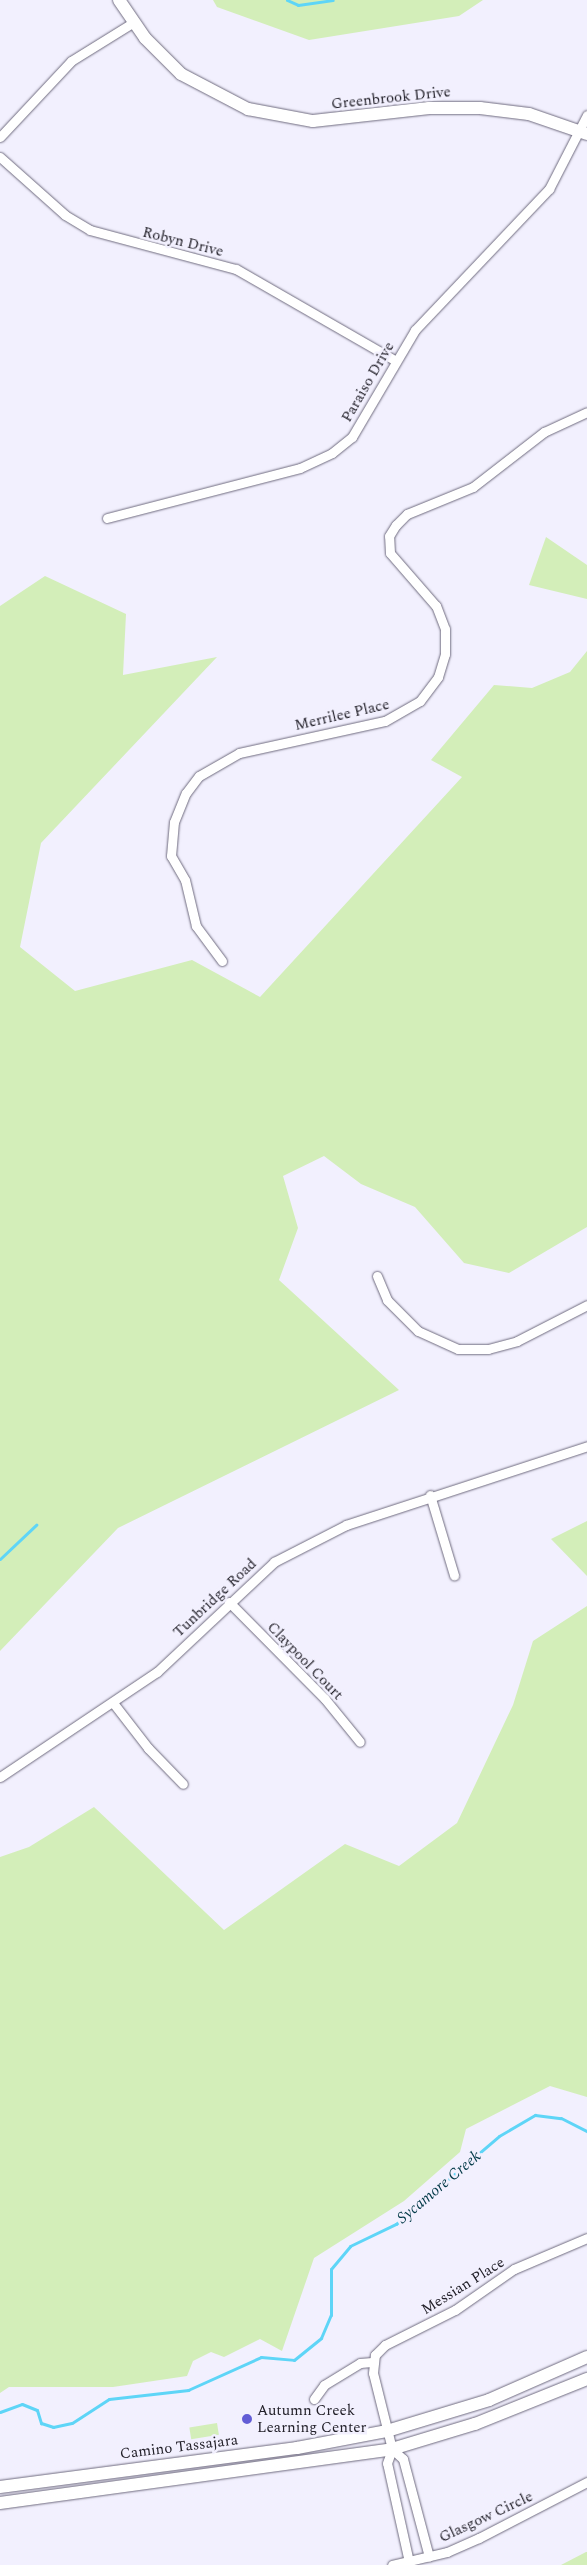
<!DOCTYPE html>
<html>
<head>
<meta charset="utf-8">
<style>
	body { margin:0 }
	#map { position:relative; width:587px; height:2565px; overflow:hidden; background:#f2f0fe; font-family:Spectral,serif }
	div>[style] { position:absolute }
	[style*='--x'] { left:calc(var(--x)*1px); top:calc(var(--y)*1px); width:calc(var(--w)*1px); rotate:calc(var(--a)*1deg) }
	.green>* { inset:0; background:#d3eeb9; transform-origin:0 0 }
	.stream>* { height:3px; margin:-1.5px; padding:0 1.5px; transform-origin:1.5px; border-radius:1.5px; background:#5ed5f7 }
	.roads { filter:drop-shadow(0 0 1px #6f6b7f) drop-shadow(0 0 1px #6f6b7f) }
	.street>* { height:9px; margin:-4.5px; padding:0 4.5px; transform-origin:4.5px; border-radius:4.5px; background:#fff }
	.secondary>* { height:12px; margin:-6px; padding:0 6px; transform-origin:6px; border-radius:6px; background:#fff }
	.dots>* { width:14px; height:14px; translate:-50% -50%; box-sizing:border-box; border:2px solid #f2f0fe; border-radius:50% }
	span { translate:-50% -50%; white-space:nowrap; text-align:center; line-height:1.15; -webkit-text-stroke:5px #f2f0fe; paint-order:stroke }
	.street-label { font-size:15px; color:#23212a }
	.poi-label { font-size:15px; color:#23212a }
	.left { translate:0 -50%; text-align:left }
	.water-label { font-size:16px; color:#003846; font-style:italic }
</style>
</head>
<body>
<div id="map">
	<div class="green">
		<i style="clip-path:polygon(213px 0,483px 0,459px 16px,309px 40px,217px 7px)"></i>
		<i style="clip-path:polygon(546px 537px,587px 565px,587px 599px,529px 585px)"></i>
		<i style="clip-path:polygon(45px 576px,126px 614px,123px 675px,217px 657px,41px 843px,20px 947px,75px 991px,192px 960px,260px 997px,462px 777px,431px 760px,494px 685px,532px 688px,570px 672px,587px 651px,587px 1227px,509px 1273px,464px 1263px,415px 1207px,361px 1184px,324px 1156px,283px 1176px,298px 1228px,279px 1280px,399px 1390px,118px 1528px,0 1651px,0 606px)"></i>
		<i style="clip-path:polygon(587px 1521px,587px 1576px,551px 1539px)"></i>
		<i style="clip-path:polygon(587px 1606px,587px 2097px,550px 2086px,466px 2129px,460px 2152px,404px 2201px,314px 2258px,282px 2351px,260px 2339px,224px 2357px,211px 2352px,193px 2361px,187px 2376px,113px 2387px,9px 2387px,0 2393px,0 1857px,29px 1847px,94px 1807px,224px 1930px,345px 1844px,399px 1866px,457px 1823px,513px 1705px,533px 1641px)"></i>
		<i style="left:217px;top:2423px;width:12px;height:28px;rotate:81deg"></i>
		<i style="clip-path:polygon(587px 2552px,587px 2565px,561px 2565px,586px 2552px)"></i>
	</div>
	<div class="stream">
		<i style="--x:287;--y:0;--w:12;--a:24"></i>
		<i style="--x:298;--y:5;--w:35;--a:-8"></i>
		<i style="--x:0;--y:1559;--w:50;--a:-43.4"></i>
		<i style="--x:0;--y:2412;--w:23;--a:-20"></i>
		<i style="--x:22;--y:2404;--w:16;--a:22"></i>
		<i style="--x:37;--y:2410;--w:14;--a:73"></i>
		<i style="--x:41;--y:2423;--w:13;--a:18"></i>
		<i style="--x:53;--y:2427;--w:19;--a:-12"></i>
		<i style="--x:72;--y:2423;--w:44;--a:-33"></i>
		<i style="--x:109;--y:2399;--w:80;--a:-6.5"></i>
		<i style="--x:188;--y:2390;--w:80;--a:-24.3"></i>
		<i style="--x:261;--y:2357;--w:33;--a:5"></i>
		<i style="--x:294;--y:2360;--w:35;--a:-39"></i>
		<i style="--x:321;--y:2338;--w:25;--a:-67"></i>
		<i style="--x:331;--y:2315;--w:46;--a:-90"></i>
		<i style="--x:331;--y:2269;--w:30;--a:-50"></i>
		<i style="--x:350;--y:2246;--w:51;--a:-25.6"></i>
		<i style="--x:396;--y:2224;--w:135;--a:-40.5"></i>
		<i style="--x:499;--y:2136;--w:42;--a:-30.3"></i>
		<i style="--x:535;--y:2115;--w:26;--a:7"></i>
		<i style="--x:561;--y:2118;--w:29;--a:27"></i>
	</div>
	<div class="roads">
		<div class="street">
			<i style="--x:0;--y:137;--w:104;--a:-46.9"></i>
			<i style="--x:71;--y:61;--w:74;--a:-31.8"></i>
			<i style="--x:0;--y:157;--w:87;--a:41.7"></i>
			<i style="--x:65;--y:215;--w:29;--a:31"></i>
			<i style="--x:90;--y:230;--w:151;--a:15"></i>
			<i style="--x:236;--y:269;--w:182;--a:29.9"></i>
			<i style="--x:107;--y:518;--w:199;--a:-14.5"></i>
			<i style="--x:300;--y:468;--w:35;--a:-25"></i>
			<i style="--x:332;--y:453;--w:26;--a:-39"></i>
			<i style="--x:352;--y:437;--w:124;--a:-59.5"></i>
			<i style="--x:415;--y:330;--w:195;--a:-46.5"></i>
			<i style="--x:549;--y:189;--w:83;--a:-62.8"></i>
			<i style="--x:222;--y:961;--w:44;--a:-126.6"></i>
			<i style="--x:196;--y:926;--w:47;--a:-103.4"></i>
			<i style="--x:185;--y:880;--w:28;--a:-120"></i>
			<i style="--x:171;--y:856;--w:34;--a:-85"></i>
			<i style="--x:174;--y:822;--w:31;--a:-68"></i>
			<i style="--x:186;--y:793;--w:21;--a:-53"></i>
			<i style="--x:199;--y:776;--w:46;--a:-29.9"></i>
			<i style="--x:239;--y:753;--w:149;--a:-12.4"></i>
			<i style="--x:385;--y:721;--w:40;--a:-29.7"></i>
			<i style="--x:420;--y:701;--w:30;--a:-53"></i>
			<i style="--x:438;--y:677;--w:24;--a:-73"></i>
			<i style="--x:445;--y:654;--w:25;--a:-90"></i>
			<i style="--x:445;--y:629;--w:25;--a:-111"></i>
			<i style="--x:436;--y:606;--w:70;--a:-131"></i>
			<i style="--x:390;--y:553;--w:17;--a:-93"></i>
			<i style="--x:389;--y:536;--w:13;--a:-58"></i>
			<i style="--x:396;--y:525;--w:16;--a:-45"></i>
			<i style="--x:407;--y:514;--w:71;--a:-22.2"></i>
			<i style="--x:473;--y:487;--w:90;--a:-37.8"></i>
			<i style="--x:544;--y:432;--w:47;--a:-24.9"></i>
			<i style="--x:377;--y:1276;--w:26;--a:67"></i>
			<i style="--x:387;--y:1300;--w:44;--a:45"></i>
			<i style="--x:418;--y:1331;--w:44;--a:24.2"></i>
			<i style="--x:458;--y:1349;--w:30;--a:0"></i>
			<i style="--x:488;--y:1349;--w:30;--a:-15"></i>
			<i style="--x:517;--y:1341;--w:79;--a:-27.2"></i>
			<i style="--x:430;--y:1495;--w:84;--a:73.3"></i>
			<i style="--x:229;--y:1602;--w:136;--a:45.3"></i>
			<i style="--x:325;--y:1699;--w:55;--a:50.9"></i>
			<i style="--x:114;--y:1704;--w:56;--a:52.3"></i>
			<i style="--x:148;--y:1748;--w:50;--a:45.8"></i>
			<i style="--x:0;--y:1777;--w:189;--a:-33.8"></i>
			<i style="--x:157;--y:1672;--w:161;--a:-43.2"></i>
			<i style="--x:274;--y:1562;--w:81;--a:-27.2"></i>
			<i style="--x:346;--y:1525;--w:254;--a:-18.1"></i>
			<i style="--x:314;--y:2399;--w:17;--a:-54"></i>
			<i style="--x:324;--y:2385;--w:42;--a:-31.4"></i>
			<i style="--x:360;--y:2363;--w:12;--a:-5"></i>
			<i style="--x:392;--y:2449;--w:15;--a:42"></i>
			<i style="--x:403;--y:2459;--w:101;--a:75.1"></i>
			<i style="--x:409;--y:2562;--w:101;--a:-102.5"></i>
			<i style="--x:387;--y:2463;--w:15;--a:-70"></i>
			<i style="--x:392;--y:2449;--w:78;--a:-104"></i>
			<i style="--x:373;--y:2373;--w:18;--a:-84"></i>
			<i style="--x:375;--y:2355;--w:14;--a:-45"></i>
			<i style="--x:385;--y:2345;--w:78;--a:-26.6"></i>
			<i style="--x:455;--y:2310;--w:72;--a:-34.8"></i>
			<i style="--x:514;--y:2269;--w:79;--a:-23"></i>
			<i style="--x:392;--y:2565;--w:57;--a:-13.3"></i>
			<i style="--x:447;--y:2552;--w:35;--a:-24"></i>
			<i style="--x:479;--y:2538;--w:122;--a:-27.4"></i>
		</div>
		<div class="secondary">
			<i style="--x:119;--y:0;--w:46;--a:55.6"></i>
			<i style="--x:145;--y:38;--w:51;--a:45"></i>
			<i style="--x:181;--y:74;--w:76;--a:27.6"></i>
			<i style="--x:248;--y:109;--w:66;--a:10.5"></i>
			<i style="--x:313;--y:121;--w:117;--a:-6.4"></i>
			<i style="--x:429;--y:108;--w:51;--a:0"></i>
			<i style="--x:480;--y:108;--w:49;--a:7"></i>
			<i style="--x:529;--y:114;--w:61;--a:19"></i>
			<i style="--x:0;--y:2487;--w:300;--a:-7.5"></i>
			<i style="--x:297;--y:2448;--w:92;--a:-10.7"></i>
			<i style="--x:387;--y:2431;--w:107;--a:-16.9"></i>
			<i style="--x:489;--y:2400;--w:107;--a:-23.7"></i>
			<i style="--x:0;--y:2503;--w:396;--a:-7.8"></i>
			<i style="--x:392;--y:2449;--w:87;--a:-16.8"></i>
			<i style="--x:475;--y:2424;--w:121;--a:-21.9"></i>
		</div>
	</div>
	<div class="dots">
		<i style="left:247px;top:2419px;background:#625dd6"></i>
	</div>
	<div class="street-label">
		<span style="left:391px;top:98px;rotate:-6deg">Greenbrook Drive</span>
		<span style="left:183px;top:242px;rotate:14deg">Robyn Drive</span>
		<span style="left:368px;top:382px;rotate:-60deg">Paraiso Drive</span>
		<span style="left:342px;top:715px;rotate:-13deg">Merrilee Place</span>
		<span style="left:215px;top:1598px;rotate:-43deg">Tunbridge Road</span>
		<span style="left:305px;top:1661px;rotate:46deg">Claypool Court</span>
		<span style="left:463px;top:2286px;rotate:-32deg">Messian Place</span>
		<span style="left:179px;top:2447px;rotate:-7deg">Camino Tassajara</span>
		<span style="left:486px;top:2517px;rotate:-25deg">Glasgow Circle</span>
	</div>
	<div class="poi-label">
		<span class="left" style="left:257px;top:2419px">Autumn Creek<br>Learning Center</span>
	</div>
	<div class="water-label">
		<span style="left:439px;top:2187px;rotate:-40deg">Sycamore Creek</span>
	</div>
</div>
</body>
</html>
